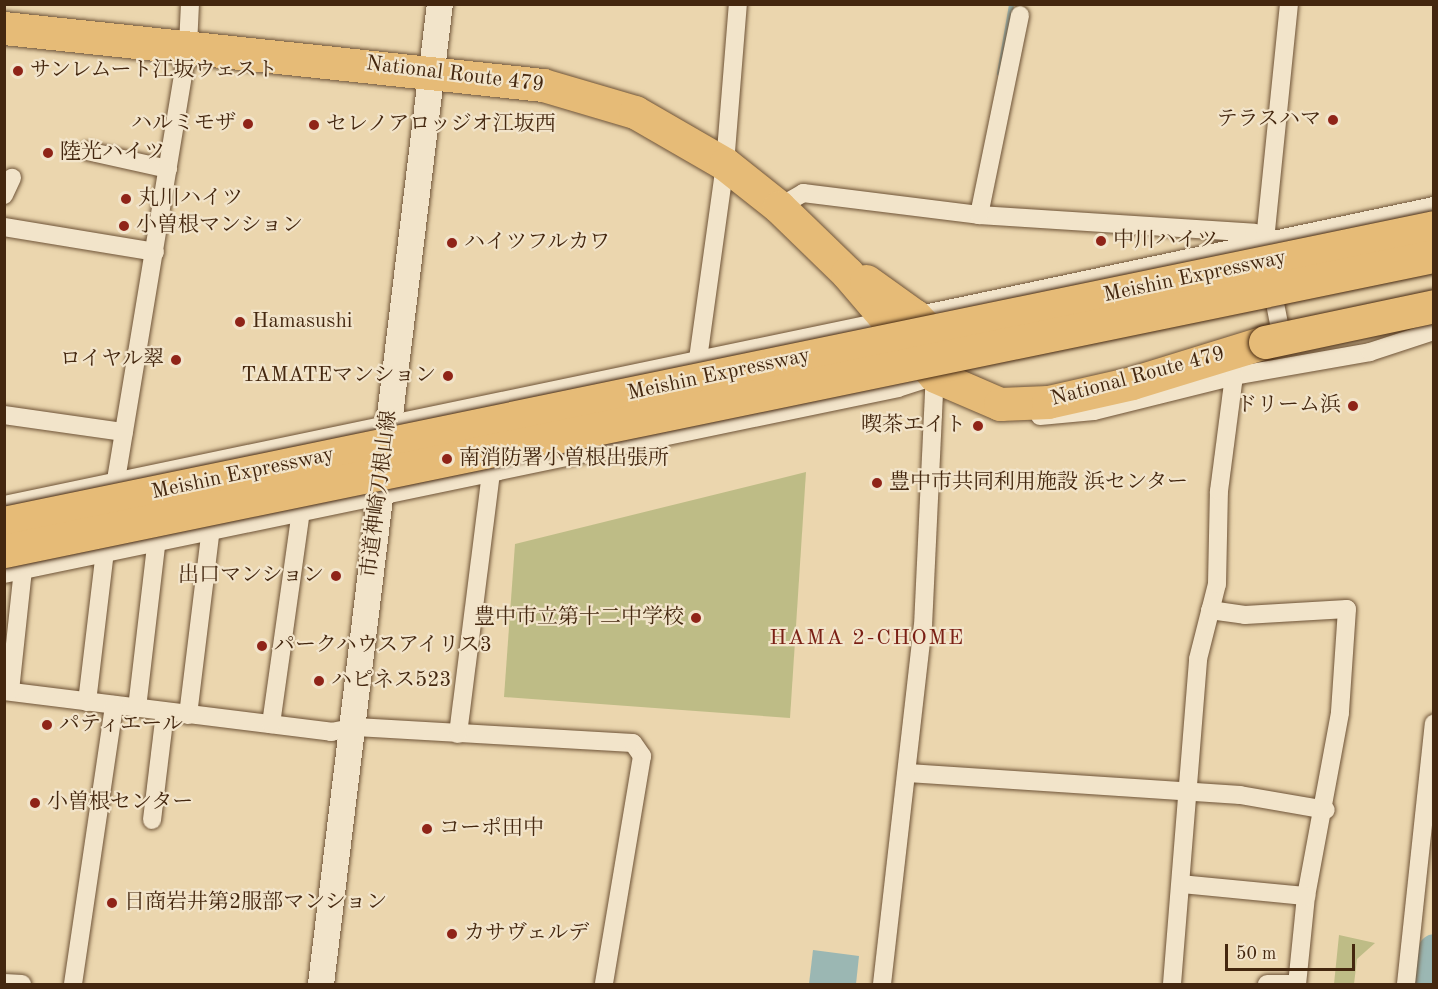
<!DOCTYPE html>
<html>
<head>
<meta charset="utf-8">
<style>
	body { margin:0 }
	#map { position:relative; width:1438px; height:989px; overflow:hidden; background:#ebd6ae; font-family:"Old Standard TT","Noto Serif JP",serif }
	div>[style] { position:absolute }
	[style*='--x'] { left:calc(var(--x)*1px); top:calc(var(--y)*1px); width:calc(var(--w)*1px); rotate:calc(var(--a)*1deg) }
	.green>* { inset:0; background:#bebc86 }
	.water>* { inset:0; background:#9bb7b3 }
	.stream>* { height:5px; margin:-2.5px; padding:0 2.5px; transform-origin:2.5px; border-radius:2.5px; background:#9bb7b3 }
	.river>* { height:32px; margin:-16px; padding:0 16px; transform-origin:16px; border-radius:16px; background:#9bb7b3 }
	.roads { filter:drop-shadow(0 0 2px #6e5337) drop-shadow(0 0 2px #6e5337) }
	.street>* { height:18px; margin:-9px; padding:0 9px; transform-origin:9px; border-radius:9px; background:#f2e4ca }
	.secondary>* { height:26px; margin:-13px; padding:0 13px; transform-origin:13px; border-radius:13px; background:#f2e4ca }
	.highway>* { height:33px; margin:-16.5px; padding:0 16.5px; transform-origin:16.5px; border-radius:16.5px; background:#e6bb77 }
	.bridges { filter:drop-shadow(0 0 2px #44270f) drop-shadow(0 0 2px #44270f) }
	.highway-bridge>* { height:33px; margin:-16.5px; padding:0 16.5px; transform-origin:16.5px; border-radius:16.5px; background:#e6bb77 }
	.dots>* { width:16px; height:16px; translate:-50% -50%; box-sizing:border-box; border:3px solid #f2e4ca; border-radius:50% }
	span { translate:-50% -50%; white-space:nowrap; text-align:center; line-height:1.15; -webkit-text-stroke:4.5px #f2e4ca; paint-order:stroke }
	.poi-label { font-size:21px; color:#44270f }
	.left { translate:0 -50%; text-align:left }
	.right { translate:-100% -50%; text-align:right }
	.street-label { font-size:21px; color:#44270f }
	.neighbourhood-label { font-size:22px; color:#7a1f14; letter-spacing:1.5px }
	.frame { position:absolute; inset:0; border:6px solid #44270f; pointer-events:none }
	.scale { position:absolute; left:1225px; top:944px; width:130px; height:27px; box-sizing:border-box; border:3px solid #44270f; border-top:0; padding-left:8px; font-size:18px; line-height:21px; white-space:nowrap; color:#44270f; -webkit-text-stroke:4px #f2e4ca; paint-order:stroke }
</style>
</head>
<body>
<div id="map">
	<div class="green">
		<i style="clip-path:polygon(806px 472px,790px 718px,504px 697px,515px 544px)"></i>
		<i style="clip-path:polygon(1339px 935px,1375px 943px,1357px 959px,1354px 984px,1334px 984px)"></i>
	</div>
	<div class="water">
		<i style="clip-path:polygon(813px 950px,859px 956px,856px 984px,809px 984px)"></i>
	</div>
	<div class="stream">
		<i style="--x:999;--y:73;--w:70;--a:-80.1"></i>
	</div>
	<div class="river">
		<i style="--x:1430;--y:984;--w:34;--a:-83"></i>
	</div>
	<div class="roads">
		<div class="street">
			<i style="--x:87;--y:151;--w:83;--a:12.5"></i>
			<i style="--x:4;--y:195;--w:19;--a:-65"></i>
			<i style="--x:779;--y:207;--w:28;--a:-30"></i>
			<i style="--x:803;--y:193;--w:177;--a:7.1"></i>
			<i style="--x:979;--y:215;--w:276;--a:3.7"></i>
			<i style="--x:1254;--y:233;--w:12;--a:42"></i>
			<i style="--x:979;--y:215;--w:204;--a:-78.4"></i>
			<i style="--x:4;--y:227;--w:153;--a:9.4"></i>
			<i style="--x:1264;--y:250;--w:247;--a:-84.2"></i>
			<i style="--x:1271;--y:283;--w:62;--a:78.9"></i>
			<i style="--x:915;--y:316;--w:531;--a:-11.97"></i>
			<i style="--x:698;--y:359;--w:197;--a:-82.1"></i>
			<i style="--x:725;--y:164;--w:161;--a:-85.4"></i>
			<i style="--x:4;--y:415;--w:121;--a:8.1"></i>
			<i style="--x:1040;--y:416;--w:54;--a:-5.3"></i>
			<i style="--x:1094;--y:411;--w:144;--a:-14"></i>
			<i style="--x:1234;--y:376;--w:138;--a:-10"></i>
			<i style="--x:1370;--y:352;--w:67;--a:-18.2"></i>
			<i style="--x:114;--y:492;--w:452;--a:-80.6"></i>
			<i style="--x:188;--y:46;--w:42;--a:-87.3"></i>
			<i style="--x:4;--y:505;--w:900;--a:-11.8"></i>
			<i style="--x:4;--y:574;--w:913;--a:-11.75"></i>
			<i style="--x:898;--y:388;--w:39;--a:-18"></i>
			<i style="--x:1210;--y:610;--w:35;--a:8"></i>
			<i style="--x:1245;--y:615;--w:102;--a:-3.4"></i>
			<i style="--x:1347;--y:609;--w:104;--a:93.9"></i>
			<i style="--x:1340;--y:713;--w:186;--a:100.5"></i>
			<i style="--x:1306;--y:896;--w:88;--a:95.8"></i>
			<i style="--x:4;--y:691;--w:330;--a:7.1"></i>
			<i style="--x:331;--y:732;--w:25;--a:-11"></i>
			<i style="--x:356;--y:727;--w:277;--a:3.3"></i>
			<i style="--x:633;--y:743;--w:16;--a:55"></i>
			<i style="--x:642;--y:756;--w:231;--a:99.5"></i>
			<i style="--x:10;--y:691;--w:122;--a:-83.9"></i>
			<i style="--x:87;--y:702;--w:160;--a:-83.2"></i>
			<i style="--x:137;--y:708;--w:170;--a:-83.3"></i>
			<i style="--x:188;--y:715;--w:187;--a:-83"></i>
			<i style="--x:271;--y:724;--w:215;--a:-82"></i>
			<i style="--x:458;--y:734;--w:264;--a:-82.8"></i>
			<i style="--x:908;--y:773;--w:333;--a:3.8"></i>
			<i style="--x:1240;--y:795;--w:87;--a:9.9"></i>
			<i style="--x:152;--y:820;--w:109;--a:-83.1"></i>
			<i style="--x:1181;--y:884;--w:126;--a:5.5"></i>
			<i style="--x:4;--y:983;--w:18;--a:3"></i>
			<i style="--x:73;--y:984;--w:282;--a:-81.6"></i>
			<i style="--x:882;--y:984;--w:360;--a:-83.5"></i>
			<i style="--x:923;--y:626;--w:250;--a:-87.3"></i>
			<i style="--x:1172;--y:984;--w:326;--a:-85.4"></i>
			<i style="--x:1198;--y:659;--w:77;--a:-75.8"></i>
			<i style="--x:1217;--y:584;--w:93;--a:-88.8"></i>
			<i style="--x:1219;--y:491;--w:116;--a:-82.6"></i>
			<i style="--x:1267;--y:984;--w:29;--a:0"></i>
			<i style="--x:1406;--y:984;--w:262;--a:-83.9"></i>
		</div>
		<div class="secondary">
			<i style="--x:321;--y:984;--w:987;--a:-83.08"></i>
		</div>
		<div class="highway">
			<i style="--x:4;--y:28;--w:542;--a:6.04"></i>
			<i style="--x:543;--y:85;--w:96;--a:16.4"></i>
			<i style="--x:635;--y:112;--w:104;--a:30"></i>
			<i style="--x:725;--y:164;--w:69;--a:38.5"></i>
			<i style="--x:779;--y:207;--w:95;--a:44.1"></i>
			<i style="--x:847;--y:273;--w:135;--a:49.5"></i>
			<i style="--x:935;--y:376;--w:71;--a:23.3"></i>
			<i style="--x:1000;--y:404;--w:48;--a:-2.4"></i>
			<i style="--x:1048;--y:402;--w:86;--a:-12.7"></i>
			<i style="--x:1132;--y:383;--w:139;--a:-17.1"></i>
			<i style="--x:866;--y:281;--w:60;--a:35.5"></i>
			<i style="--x:915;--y:316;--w:47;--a:45.9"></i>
		</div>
	</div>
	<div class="bridges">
		<div class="highway-bridge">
			<i style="--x:1265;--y:342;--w:173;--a:-12"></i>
			<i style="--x:4;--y:523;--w:1460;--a:-11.69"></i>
			<i style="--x:4;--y:551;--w:1460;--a:-11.66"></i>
		</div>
	</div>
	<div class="dots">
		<i style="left:18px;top:71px;background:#8f2418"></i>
		<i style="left:1333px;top:120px;background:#8f2418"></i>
		<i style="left:248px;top:124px;background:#8f2418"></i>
		<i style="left:314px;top:125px;background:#8f2418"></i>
		<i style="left:48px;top:153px;background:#8f2418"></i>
		<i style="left:126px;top:199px;background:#8f2418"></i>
		<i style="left:124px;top:226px;background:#8f2418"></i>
		<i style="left:1101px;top:241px;background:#8f2418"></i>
		<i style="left:452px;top:243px;background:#8f2418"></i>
		<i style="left:240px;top:322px;background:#8f2418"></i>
		<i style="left:176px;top:360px;background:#8f2418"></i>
		<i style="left:448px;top:376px;background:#8f2418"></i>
		<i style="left:1353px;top:406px;background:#8f2418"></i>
		<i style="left:978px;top:426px;background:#8f2418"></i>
		<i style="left:447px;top:459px;background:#8f2418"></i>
		<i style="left:877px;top:483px;background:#8f2418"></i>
		<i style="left:336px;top:576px;background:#8f2418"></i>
		<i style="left:696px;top:618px;background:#8f2418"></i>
		<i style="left:262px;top:646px;background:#8f2418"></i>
		<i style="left:319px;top:681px;background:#8f2418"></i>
		<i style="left:47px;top:725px;background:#8f2418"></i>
		<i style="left:35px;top:803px;background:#8f2418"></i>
		<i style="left:427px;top:829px;background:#8f2418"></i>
		<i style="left:112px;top:903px;background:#8f2418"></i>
		<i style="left:452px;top:934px;background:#8f2418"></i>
	</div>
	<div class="poi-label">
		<span class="left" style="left:30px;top:71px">サンレムート江坂ウェスト</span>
		<span class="right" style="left:1321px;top:120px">テラスハマ</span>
		<span class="right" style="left:236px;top:124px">ハルミモザ</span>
		<span class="left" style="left:326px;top:125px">セレノアロッジオ江坂西</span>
		<span class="left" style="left:60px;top:153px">陸光ハイツ</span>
		<span class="left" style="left:138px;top:199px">丸川ハイツ</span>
		<span class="left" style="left:136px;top:226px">小曽根マンション</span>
		<span class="left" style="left:1113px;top:241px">中川ハイツ</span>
		<span class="left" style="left:464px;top:243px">ハイツフルカワ</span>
		<span class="left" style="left:252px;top:322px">Hamasushi</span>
		<span class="right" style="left:164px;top:360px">ロイヤル翠</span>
		<span class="right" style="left:436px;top:376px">TAMATEマンション</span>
		<span class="right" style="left:1341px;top:406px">ドリーム浜</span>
		<span class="right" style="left:966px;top:426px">喫茶エイト</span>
		<span class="left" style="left:459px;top:459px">南消防署小曽根出張所</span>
		<span class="left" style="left:889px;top:483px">豊中市共同利用施設 浜センター</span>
		<span class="right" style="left:324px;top:576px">出口マンション</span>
		<span class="right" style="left:684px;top:618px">豊中市立第十二中学校</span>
		<span class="left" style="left:274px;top:646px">パークハウスアイリス3</span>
		<span class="left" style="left:331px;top:681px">ハピネス523</span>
		<span class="left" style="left:59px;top:725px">パティエール</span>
		<span class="left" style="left:47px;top:803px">小曽根センター</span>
		<span class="left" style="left:439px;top:829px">コーポ田中</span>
		<span class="left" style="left:124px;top:903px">日商岩井第2服部マンション</span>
		<span class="left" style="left:464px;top:934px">カサヴェルデ</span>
	</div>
	<div class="street-label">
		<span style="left:455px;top:75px;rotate:7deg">National Route 479</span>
		<span style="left:1195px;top:277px;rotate:-12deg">Meishin Expressway</span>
		<span style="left:719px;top:375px;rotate:-12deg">Meishin Expressway</span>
		<span style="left:1138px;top:377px;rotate:-15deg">National Route 479</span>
		<span style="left:243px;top:474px;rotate:-12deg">Meishin Expressway</span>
		<span style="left:380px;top:494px;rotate:-83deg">市道神崎刀根山線</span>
	</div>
	<div class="neighbourhood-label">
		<span style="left:867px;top:639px">HAMA 2-CHOME</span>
	</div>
	<div class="frame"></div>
	<div class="scale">50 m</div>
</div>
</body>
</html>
